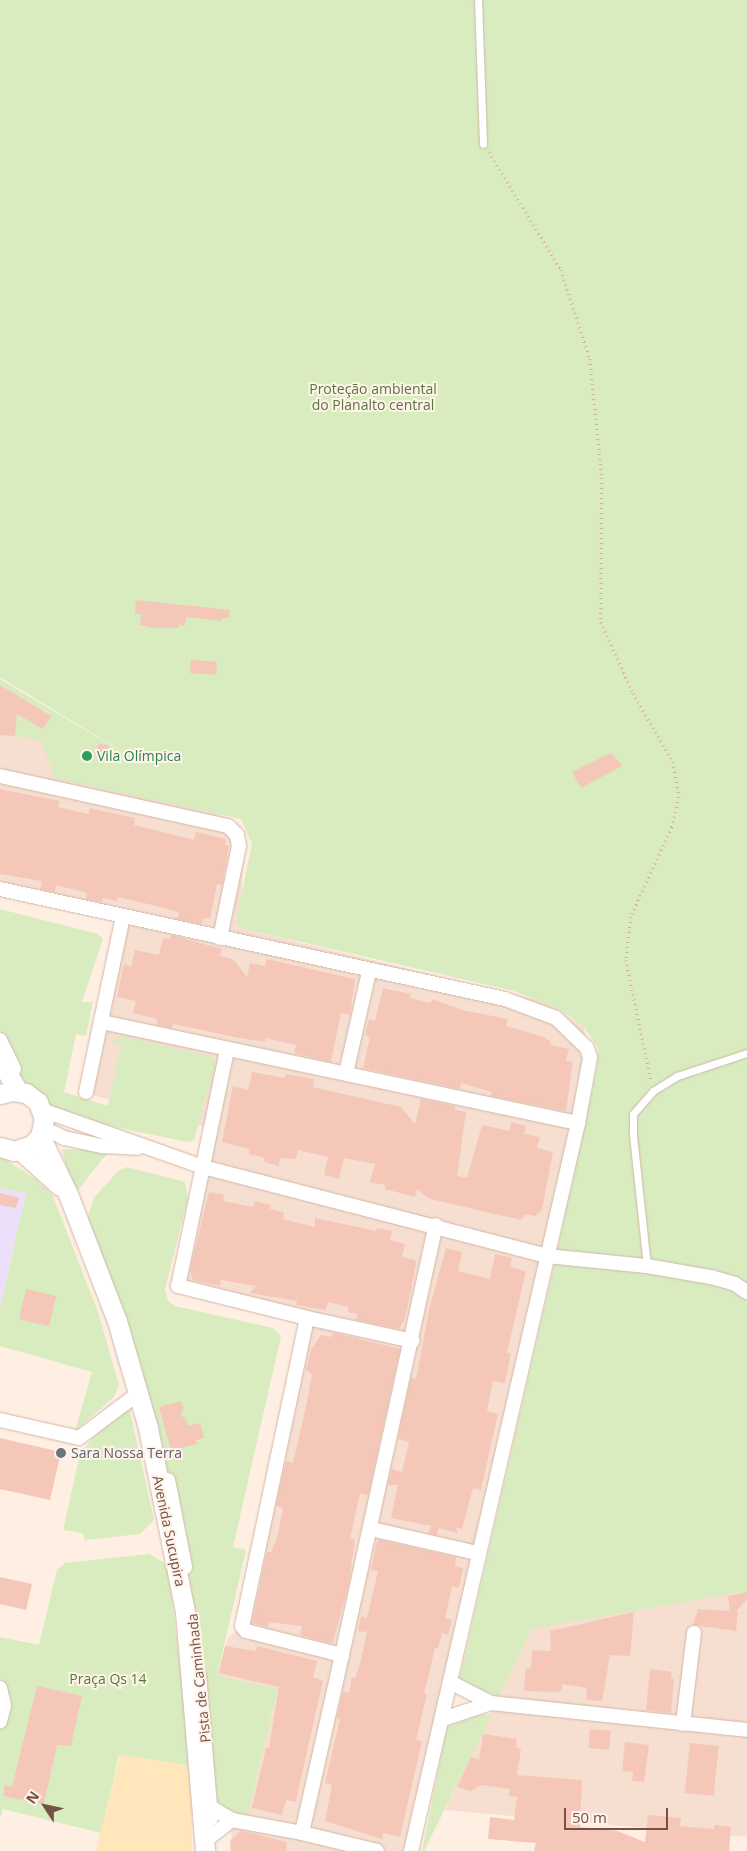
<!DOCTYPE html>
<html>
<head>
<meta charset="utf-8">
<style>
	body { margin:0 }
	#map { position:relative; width:747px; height:1851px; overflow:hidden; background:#feefe2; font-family:"Open Sans",sans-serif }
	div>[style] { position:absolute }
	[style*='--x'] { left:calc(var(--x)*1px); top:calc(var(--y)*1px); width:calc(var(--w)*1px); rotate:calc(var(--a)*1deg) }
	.residential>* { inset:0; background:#f6dfd0 }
	.education>* { inset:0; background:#ecdffa }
	.green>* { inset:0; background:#d8ecc0 }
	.sand>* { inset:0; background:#ffe6bb }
	.building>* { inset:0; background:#f5c7b8; transform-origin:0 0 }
	.path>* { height:2.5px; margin-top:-1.25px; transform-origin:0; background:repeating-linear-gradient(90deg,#daaa9b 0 1px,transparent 0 5px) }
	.roads { filter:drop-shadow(0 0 1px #d2b6ab) drop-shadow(0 0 1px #d2b6ab) }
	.lane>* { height:7px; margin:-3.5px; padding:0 3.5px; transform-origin:3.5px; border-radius:3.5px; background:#fff }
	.street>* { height:14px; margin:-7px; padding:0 7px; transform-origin:7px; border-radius:7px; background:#fff }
	.secondary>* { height:19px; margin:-9.5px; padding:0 9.5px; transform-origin:9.5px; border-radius:9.5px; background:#fff }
	.dots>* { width:14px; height:14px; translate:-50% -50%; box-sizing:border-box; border:2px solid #fff3ea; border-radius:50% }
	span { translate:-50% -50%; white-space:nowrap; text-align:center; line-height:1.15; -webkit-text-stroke:4px #fff3ea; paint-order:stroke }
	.park-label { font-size:14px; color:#56783c }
	.leisure-label { font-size:14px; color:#27864d }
	.left { translate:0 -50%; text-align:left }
	.worship-label { font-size:14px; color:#5b616d }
	.street-label { font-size:14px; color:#775147 }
	.north { position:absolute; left:20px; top:1781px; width:50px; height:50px; -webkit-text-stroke:4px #fff3ea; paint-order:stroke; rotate:305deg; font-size:14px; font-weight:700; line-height:20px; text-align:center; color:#775147 }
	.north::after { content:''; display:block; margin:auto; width:18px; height:22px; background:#775147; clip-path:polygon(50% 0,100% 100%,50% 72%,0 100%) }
	.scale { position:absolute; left:564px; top:1808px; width:104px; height:22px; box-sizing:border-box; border:2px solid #775147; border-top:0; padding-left:6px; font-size:15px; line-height:18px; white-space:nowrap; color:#775147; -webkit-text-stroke:4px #fff3ea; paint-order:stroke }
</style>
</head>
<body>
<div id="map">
	<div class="residential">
		<i style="clip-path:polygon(0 680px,232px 823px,244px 843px,240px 928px,545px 1002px,584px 1027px,587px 1054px,413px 1851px,231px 1851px,232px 1812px,247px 1817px,278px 1690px,223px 1677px,218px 1672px,228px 1637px,240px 1629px,314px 1320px,178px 1286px,211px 1129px,82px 1092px,125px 917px,0 896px)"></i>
		<i style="clip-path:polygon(747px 1589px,747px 1837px,445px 1810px,532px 1629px)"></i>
	</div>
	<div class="education">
		<i style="clip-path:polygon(0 1188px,26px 1193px,0 1308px)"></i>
	</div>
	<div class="green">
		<i style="clip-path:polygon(0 0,747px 0,747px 1591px,532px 1629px,499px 1697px,459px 1681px,559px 1243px,597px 1068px,598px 1048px,584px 1027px,560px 1010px,514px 991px,240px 928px,236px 921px,252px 844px,241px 819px,55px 778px,40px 740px,0 734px,0 679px,172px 782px,0 677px)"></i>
		<i style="clip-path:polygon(0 909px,98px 934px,103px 939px,82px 1002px,93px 1002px,86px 1036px,76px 1034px,64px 1092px,108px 1106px,121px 1047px,112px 1042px,122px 1036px,213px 1057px,215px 1065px,194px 1140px,187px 1142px,115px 1127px,47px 1107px,25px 1089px,0 1040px)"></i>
		<i style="clip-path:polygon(62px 1149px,114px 1150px,103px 1158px,73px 1197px)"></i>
		<i style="clip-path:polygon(0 1156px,34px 1178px,52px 1194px,98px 1312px,119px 1385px,114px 1397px,75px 1431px,92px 1372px,0 1346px,0 1308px,26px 1193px,0 1188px)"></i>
		<i style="clip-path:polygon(127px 1167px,185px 1182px,188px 1198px,165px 1289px,168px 1301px,175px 1306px,273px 1328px,281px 1336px,233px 1547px,246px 1550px,218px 1672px,223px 1677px,278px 1689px,247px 1818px,216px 1803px,182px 1567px,86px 1223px,94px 1198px,118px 1171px)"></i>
		<i style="clip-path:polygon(129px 1407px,154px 1520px,140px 1534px,85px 1540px,83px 1533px,63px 1530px,80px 1454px,95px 1436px)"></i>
		<i style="clip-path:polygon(149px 1554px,168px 1565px,192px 1766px,119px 1755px,101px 1833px,3px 1809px,0 1819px,0 1731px,7px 1688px,0 1678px,0 1637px,39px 1645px,57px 1570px,65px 1563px)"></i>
		<i style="clip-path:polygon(492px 1714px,424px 1851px,422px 1851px,447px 1727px,479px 1715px)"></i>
	</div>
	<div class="sand">
		<i style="clip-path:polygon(120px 1755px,192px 1766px,192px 1851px,96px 1851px)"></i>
	</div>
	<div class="building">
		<i style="clip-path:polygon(136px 600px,230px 610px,229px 618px,222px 618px,221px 621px,186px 617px,184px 626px,179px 625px,178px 628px,153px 628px,140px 625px,141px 614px,135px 614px)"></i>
		<i style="left:191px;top:660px;width:26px;height:13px;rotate:4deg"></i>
		<i style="clip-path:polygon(0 685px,51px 716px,43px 729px,17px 714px,15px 736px,0 735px)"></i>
		<i style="clip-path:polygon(98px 744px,109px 745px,106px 759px,96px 757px)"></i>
		<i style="clip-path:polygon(611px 753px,622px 766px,581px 788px,572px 772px)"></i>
		<i style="clip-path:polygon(0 789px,60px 801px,58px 807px,88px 814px,90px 808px,135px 818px,134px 825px,194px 840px,196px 832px,226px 839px,225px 845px,229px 845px,222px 885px,217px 884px,210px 919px,204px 918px,201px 924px,177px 919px,179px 912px,148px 904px,118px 897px,117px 901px,103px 898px,101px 902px,86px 899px,87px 893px,56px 885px,55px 892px,40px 889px,42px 881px,0 874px)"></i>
		<i style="clip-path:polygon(171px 935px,222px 949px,220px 956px,233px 959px,247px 977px,250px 963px,265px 966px,267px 959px,355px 979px,350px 1015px,341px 1013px,331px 1062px,294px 1053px,296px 1045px,265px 1038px,265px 1042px,234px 1037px,173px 1024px,172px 1028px,157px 1025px,157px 1019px,133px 1013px,136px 1001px,117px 997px,124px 964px,131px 967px,135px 950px,159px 955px,163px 938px,170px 939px)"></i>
		<i style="clip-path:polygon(383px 988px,411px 994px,410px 998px,431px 1003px,432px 999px,462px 1010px,508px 1019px,506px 1026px,541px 1036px,551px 1042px,550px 1045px,569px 1049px,566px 1061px,573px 1062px,566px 1111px,491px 1096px,492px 1092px,461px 1083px,460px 1089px,363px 1068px,370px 1037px,365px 1035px,369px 1019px,375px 1021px)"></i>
		<i style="clip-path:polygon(252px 1072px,285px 1078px,286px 1074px,314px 1079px,313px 1087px,401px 1107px,415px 1124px,421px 1099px,455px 1106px,455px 1110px,466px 1112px,457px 1176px,467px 1178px,482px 1125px,510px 1131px,511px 1122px,526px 1126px,524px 1134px,540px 1137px,537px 1148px,553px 1152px,542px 1210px,535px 1216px,526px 1214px,521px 1220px,430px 1199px,417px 1189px,415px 1197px,385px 1189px,385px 1185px,370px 1182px,375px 1164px,344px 1158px,339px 1179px,324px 1175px,328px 1157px,298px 1150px,296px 1159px,280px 1158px,279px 1166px,264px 1162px,265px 1158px,249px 1154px,250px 1149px,222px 1142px,233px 1086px,248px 1090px)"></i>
		<i style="clip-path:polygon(209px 1192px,224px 1195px,223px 1201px,253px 1207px,255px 1201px,271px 1205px,270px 1209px,284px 1212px,283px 1219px,315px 1227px,315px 1218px,376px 1231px,377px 1228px,392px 1231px,390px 1240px,405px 1244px,402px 1257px,415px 1260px,416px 1264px,405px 1319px,399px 1329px,356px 1320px,358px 1314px,348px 1312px,349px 1307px,328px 1302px,326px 1310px,296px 1305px,297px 1301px,250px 1293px,256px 1286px,221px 1280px,220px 1286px,193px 1280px,190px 1270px)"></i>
		<i style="clip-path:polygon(0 1193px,19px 1198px,16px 1208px,0 1205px)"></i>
		<i style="clip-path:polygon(446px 1248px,462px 1252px,458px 1271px,490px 1279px,495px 1254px,512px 1258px,510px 1267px,526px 1271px,507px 1353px,511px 1353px,505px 1383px,493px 1381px,487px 1411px,498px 1414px,481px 1490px,473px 1488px,462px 1529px,456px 1527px,457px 1533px,439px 1528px,437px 1535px,428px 1533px,431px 1526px,391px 1518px,398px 1485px,388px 1485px,392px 1469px,402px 1472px,409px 1442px,398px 1439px,411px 1378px,416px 1379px,429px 1310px)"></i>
		<i style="left:26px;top:1289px;width:31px;height:31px;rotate:13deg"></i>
		<i style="clip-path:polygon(334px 1333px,400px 1349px,368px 1495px,360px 1494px,350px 1539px,355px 1540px,348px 1587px,333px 1642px,329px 1643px,300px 1635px,302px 1626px,269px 1622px,268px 1627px,252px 1623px,267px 1552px,271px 1552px,277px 1538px,283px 1508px,276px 1506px,286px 1461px,293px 1463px,307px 1402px,312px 1374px,306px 1370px,311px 1350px,321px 1335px,331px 1337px)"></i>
		<i style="clip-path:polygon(181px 1401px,184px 1408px,180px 1415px,186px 1419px,188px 1426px,200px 1423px,204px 1438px,196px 1440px,197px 1444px,171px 1450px,159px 1407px)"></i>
		<i style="clip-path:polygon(0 1438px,61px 1452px,50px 1500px,0 1489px)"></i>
		<i style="clip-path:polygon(380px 1540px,456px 1557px,455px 1566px,463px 1568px,459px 1588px,452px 1586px,445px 1618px,452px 1620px,448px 1635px,442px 1633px,438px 1648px,435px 1648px,424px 1694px,427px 1694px,416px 1740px,422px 1741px,400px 1837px,383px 1833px,382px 1839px,325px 1821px,332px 1785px,325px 1783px,340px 1719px,337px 1718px,343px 1691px,349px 1693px,352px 1677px,355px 1678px,360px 1664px,367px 1632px,358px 1631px,361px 1616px,367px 1618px,378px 1571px,371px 1570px,377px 1541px)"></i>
		<i style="clip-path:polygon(0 1577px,32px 1584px,26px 1610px,0 1604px)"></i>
		<i style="clip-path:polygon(747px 1592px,747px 1599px,736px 1612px,738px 1612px,736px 1631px,693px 1625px,698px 1609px,730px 1611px,728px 1596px)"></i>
		<i style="clip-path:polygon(634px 1612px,630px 1656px,610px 1655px,602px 1701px,586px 1700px,587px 1688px,562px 1684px,562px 1690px,557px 1692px,524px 1691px,526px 1668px,531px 1669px,532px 1650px,551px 1651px,550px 1631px)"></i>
		<i style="clip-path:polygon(225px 1646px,256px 1651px,257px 1646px,317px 1661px,313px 1677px,323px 1681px,299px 1787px,296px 1802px,286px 1800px,282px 1815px,252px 1808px,266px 1748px,269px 1748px,279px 1687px,219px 1673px)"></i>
		<i style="clip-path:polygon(650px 1669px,672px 1672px,671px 1679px,674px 1679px,671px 1713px,646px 1710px)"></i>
		<i style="clip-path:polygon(37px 1686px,82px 1696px,71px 1746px,57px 1745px,44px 1804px,3px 1796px,5px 1785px,12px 1787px)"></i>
		<i style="left:590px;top:1729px;width:21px;height:19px;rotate:5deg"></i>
		<i style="clip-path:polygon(483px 1734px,517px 1739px,516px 1747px,521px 1750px,517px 1775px,582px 1780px,580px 1827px,617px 1831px,645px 1842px,648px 1815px,681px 1818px,680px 1826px,714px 1829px,714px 1825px,731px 1827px,729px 1851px,534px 1851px,536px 1843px,488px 1839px,490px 1817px,514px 1820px,517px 1797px,509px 1796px,510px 1789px,481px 1785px,470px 1791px,457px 1787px,471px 1757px,479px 1760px)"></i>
		<i style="clip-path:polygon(625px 1742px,649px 1745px,644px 1782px,632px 1781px,633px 1772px,622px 1771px)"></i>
		<i style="left:690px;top:1743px;width:29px;height:50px;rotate:6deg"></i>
		<i style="clip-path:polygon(241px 1831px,287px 1842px,286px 1851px,231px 1851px,230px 1841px)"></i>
	</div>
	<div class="path">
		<i style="--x:489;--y:152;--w:138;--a:58.6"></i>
		<i style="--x:561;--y:270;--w:94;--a:72"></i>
		<i style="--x:590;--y:359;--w:120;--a:84.2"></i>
		<i style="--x:602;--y:478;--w:144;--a:90.4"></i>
		<i style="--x:601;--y:622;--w:78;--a:65.7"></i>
		<i style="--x:633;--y:693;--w:80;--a:59.9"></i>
		<i style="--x:673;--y:762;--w:36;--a:80"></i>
		<i style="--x:679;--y:797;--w:31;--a:103"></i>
		<i style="--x:672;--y:827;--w:99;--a:114.5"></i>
		<i style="--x:631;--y:917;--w:43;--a:96.6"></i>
		<i style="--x:626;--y:960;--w:123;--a:78.2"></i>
	</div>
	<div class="roads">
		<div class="lane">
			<i style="--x:478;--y:0;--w:144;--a:88"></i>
			<i style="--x:647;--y:1266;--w:133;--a:-96.1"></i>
			<i style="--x:633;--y:1134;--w:20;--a:-90"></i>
			<i style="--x:633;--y:1114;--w:30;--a:-49"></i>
			<i style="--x:653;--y:1091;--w:28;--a:-32"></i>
			<i style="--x:677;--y:1076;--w:74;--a:-18.2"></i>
		</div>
		<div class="street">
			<i style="--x:0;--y:776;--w:233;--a:12.4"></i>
			<i style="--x:228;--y:826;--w:13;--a:45"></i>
			<i style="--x:237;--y:835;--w:11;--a:80"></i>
			<i style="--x:239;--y:846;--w:94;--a:101.7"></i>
			<i style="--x:0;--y:889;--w:517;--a:12.29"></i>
			<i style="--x:505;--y:999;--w:54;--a:20.4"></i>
			<i style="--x:556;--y:1018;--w:43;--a:44.1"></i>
			<i style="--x:587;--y:1048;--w:10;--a:73"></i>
			<i style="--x:590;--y:1058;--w:66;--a:100.5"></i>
			<i style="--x:578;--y:1123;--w:747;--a:102.92"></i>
			<i style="--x:102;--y:1022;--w:487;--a:12"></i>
			<i style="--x:0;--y:1040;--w:32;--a:64"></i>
			<i style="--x:227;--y:1050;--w:241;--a:101.7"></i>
			<i style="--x:178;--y:1286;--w:133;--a:13.9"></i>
			<i style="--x:307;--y:1318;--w:315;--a:101.9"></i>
			<i style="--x:242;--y:1626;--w:6;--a:51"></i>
			<i style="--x:246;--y:1631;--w:99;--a:14"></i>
			<i style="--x:342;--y:1655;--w:182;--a:102.7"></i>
			<i style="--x:302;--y:1833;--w:77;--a:13.5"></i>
			<i style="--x:346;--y:1073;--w:104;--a:-77.2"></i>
			<i style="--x:86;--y:1092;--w:179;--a:-78.1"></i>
			<i style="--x:42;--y:1110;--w:171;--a:19.5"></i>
			<i style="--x:203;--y:1167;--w:355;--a:14.5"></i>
			<i style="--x:547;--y:1256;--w:100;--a:5.7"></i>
			<i style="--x:647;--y:1266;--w:65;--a:9.8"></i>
			<i style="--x:711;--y:1277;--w:25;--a:16"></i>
			<i style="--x:735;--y:1284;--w:14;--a:34"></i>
			<i style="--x:43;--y:1128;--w:23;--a:25"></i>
			<i style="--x:64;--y:1138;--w:39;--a:12"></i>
			<i style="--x:102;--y:1146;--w:36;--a:3"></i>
			<i style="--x:307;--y:1318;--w:108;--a:12.2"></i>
			<i style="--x:0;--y:1420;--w:81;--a:12.8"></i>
			<i style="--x:79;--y:1438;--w:75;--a:-36.9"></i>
			<i style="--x:168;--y:1480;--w:89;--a:78.9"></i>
			<i style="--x:371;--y:1529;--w:109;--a:12.8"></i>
			<i style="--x:342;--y:1655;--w:440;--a:-77.7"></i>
			<i style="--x:199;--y:1675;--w:144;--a:85.2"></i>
			<i style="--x:450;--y:1682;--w:46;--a:27.1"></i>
			<i style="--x:491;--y:1703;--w:257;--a:6"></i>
			<i style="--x:0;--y:1688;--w:18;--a:77"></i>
			<i style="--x:4;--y:1706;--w:16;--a:105"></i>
			<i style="--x:443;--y:1719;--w:51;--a:-18.4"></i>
			<i style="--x:683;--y:1724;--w:92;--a:-83.1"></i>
			<i style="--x:204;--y:1803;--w:33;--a:31"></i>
			<i style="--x:232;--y:1820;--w:71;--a:10.5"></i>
			<i style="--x:205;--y:1841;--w:34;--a:-38"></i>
		</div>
		<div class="secondary">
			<i style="--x:0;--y:1060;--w:36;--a:60"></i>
			<i style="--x:0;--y:1094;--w:12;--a:-14"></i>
			<i style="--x:12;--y:1091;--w:14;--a:8"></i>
			<i style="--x:26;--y:1093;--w:15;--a:37"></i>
			<i style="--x:38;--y:1102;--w:18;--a:71"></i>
			<i style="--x:44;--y:1119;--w:17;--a:103"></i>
			<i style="--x:40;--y:1136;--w:12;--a:132"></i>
			<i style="--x:32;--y:1145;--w:19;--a:162"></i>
			<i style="--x:14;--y:1151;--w:15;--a:-164"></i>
			<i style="--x:40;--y:1136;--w:64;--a:64.2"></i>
			<i style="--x:68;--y:1194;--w:136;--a:68.9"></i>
			<i style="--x:117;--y:1321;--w:111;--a:73.8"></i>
			<i style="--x:148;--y:1428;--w:188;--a:78.6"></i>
			<i style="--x:185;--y:1612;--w:240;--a:85.2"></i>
			<i style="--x:20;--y:1150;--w:54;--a:42"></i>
		</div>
	</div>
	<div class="dots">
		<i style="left:87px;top:756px;background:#2e9e5b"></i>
		<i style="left:61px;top:1453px;background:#6b7280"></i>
	</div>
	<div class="park-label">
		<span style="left:373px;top:397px">Proteção ambiental<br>do Planalto central</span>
		<span style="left:108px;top:1679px">Praça Qs 14</span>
	</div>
	<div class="leisure-label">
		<span class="left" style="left:97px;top:756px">Vila Olímpica</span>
	</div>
	<div class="worship-label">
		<span class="left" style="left:71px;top:1453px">Sara Nossa Terra</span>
	</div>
	<div class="street-label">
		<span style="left:169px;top:1531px;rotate:78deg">Avenida Sucupira</span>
		<span style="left:199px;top:1678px;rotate:-96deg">Pista de Caminhada</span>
	</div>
	<div class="north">N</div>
	<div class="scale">50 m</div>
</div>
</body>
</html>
